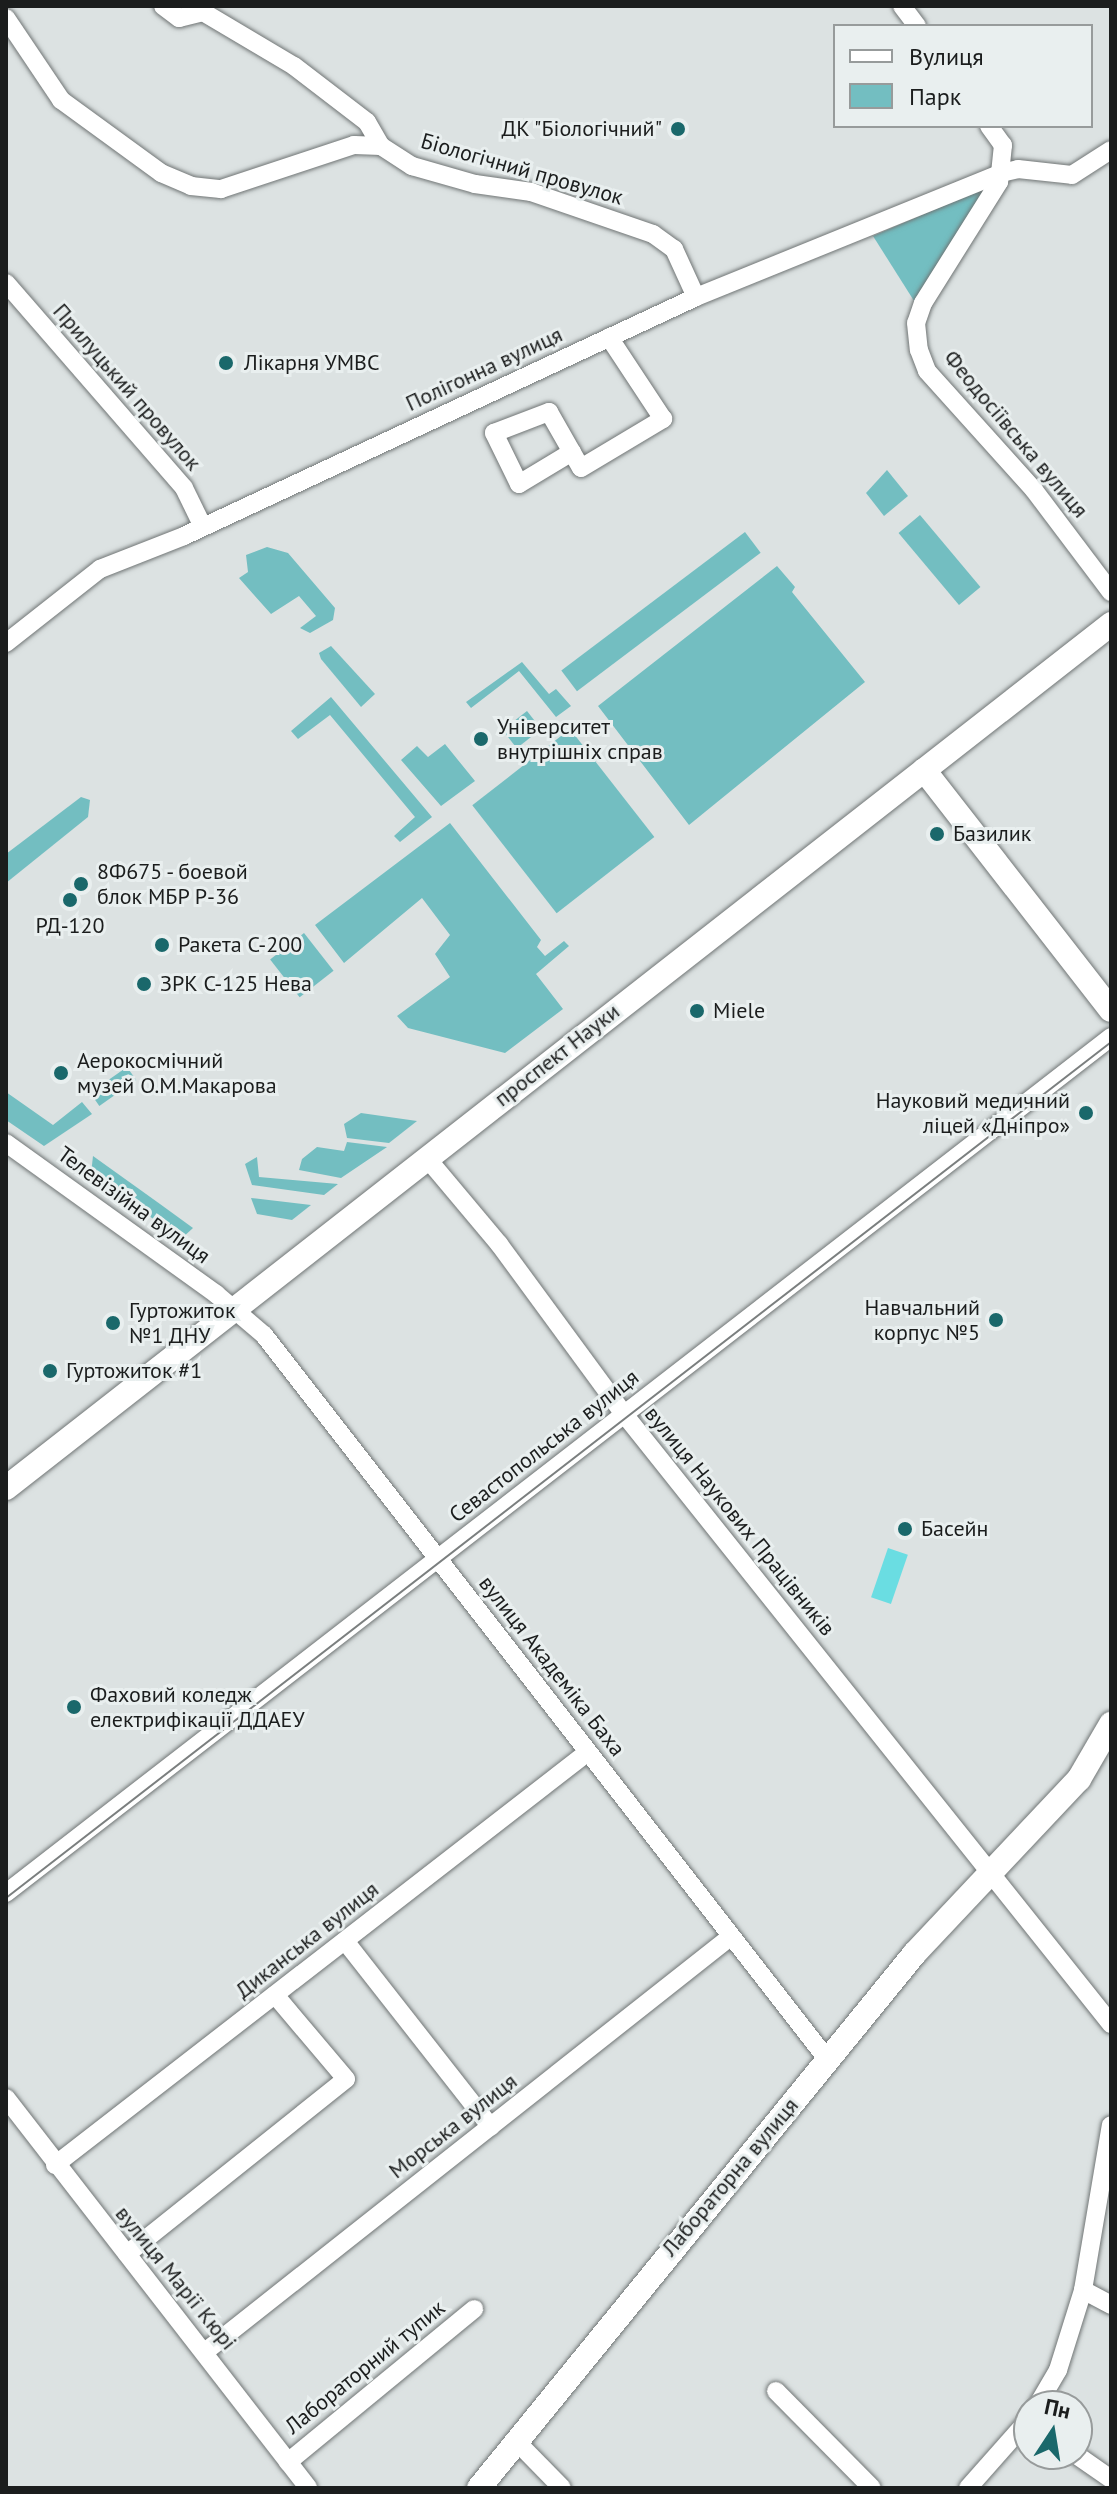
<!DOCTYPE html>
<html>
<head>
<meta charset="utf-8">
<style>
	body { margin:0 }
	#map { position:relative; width:1117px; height:2494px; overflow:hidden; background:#dce2e2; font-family:"PT Sans",sans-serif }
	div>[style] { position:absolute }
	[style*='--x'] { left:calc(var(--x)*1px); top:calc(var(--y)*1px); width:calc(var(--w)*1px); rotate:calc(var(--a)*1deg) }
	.green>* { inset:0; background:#73bec1; transform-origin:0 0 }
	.water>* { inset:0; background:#6adde2; transform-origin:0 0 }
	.roads { filter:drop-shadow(0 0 2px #707575) drop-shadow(0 0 2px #707575) }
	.minor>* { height:18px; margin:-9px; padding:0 9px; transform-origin:9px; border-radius:9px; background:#fff }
	.major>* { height:24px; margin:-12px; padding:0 12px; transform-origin:12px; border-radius:12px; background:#fff }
	.tram>* { height:2px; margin:-1px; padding:0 1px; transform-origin:1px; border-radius:1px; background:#7b7f7f }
	.dots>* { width:22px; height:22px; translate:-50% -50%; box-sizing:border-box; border:4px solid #e9efef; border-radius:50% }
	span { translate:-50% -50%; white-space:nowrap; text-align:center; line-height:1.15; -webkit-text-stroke:6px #e9efef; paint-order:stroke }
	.poi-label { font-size:22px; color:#1b1d1d }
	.right { translate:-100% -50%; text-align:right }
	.left { translate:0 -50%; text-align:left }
	.street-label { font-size:22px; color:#1b1d1d }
	.frame { position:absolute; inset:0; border:8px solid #1b1d1d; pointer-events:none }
	.legend { position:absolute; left:833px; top:24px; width:260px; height:104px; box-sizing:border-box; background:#e9efef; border:2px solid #979b9b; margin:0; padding:10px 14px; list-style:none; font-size:24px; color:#1b1d1d }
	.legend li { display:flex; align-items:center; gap:16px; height:40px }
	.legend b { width:40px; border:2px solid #979b9b }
	.north { position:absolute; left:1013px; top:2390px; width:80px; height:80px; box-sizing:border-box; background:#e9efef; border:2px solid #979b9b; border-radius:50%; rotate:12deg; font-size:22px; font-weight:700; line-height:32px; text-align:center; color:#1b1d1d }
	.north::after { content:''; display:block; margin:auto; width:28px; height:36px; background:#1a686b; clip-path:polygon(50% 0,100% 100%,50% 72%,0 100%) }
</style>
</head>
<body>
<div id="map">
	<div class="green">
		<i style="clip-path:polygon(987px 187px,916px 304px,873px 236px)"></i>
		<i style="clip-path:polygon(887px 470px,908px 496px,884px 516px,866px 493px)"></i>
		<i style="left:920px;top:515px;width:94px;height:28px;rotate:50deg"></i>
		<i style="left:745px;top:532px;width:26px;height:230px;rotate:53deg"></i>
		<i style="clip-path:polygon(267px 547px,288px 553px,335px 608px,333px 620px,310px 633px,300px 628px,316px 616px,299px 596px,271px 614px,239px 578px,248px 572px,246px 555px)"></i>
		<i style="clip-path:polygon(777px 566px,795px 587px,792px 592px,865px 682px,689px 825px,598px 706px)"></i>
		<i style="clip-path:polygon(331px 646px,375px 694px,361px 707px,321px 659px,319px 653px)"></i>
		<i style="clip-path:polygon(522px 662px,549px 694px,556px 689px,571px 706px,556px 717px,519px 671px,471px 708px,466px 702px)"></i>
		<i style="clip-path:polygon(331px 697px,432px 817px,400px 842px,394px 836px,415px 817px,330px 715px,298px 739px,291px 731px)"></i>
		<i style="left:527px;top:711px;width:23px;height:31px;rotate:52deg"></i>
		<i style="left:570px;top:729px;width:137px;height:124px;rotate:52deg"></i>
		<i style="clip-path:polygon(445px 744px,475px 781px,441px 806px,401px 760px,417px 746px,428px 757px)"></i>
		<i style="clip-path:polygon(81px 797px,90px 800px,88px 817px,6px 883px,6px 854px)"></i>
		<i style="clip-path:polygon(450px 823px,541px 940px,537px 947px,545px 956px,564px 941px,569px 946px,536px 974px,563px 1009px,505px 1053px,408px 1028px,397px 1016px,450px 977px,435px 954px,450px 935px,422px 898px,344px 963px,315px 925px)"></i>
		<i style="left:304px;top:933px;width:48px;height:43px;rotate:52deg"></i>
		<i style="left:127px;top:1067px;width:16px;height:45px;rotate:55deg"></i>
		<i style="clip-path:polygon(6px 1092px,53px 1125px,82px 1102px,92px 1114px,44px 1146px,6px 1120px)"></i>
		<i style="clip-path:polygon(361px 1113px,417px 1121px,389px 1143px,347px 1138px,344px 1124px)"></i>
		<i style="clip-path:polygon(347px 1142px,387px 1147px,341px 1178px,299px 1170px,302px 1159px,317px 1147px,344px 1151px)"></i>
		<i style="clip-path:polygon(93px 1156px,160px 1204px,193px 1228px,181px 1239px,91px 1174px)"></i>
		<i style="clip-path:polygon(257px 1157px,259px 1177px,338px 1184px,324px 1195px,252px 1185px,245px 1164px)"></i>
		<i style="clip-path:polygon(251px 1198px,311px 1205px,292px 1220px,257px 1214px)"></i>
	</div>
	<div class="water">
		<i style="left:888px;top:1548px;width:21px;height:52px;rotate:19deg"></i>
	</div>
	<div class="roads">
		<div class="minor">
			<i style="--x:163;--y:6;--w:20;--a:37"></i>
			<i style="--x:179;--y:18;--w:25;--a:-14"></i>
			<i style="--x:203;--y:12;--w:106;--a:30.7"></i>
			<i style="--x:294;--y:66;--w:92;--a:37.5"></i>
			<i style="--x:367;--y:122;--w:28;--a:60"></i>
			<i style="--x:381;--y:146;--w:37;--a:33"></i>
			<i style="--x:412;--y:166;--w:66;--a:15.9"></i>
			<i style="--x:475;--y:184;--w:57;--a:8.1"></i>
			<i style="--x:531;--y:192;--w:129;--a:19"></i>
			<i style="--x:653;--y:234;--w:26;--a:36"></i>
			<i style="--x:674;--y:249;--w:53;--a:65.4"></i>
			<i style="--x:902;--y:6;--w:25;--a:53"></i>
			<i style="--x:6;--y:18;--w:99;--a:56.1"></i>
			<i style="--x:61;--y:100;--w:124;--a:36.1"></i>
			<i style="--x:161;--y:173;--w:33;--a:23"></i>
			<i style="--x:191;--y:186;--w:30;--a:6"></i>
			<i style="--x:221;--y:189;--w:140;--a:-18.3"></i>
			<i style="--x:354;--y:145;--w:27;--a:2"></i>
			<i style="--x:989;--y:126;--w:24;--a:54"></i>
			<i style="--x:1003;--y:145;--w:37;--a:96"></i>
			<i style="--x:999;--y:182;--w:143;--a:122.1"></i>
			<i style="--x:923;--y:303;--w:21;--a:109"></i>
			<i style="--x:916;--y:323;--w:27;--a:84"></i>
			<i style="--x:919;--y:350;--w:22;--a:69"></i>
			<i style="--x:927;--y:371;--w:160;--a:48"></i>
			<i style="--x:1034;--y:490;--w:128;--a:53"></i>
			<i style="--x:6;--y:283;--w:271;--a:49"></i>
			<i style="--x:184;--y:488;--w:43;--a:64"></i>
			<i style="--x:572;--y:452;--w:62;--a:148.9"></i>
			<i style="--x:519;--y:484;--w:57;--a:-116.1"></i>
			<i style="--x:494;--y:433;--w:59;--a:-20.9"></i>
			<i style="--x:549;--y:412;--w:64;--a:60.3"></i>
			<i style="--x:581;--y:468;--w:96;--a:-30.9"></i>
			<i style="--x:663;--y:419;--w:98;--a:-123.4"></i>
			<i style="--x:6;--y:643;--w:120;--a:-38.2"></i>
			<i style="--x:100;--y:569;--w:90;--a:-21.4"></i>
			<i style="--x:184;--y:536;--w:565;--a:-25.02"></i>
			<i style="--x:696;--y:297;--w:329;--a:-22.1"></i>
			<i style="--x:1001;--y:173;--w:17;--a:-13"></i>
			<i style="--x:1018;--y:169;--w:54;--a:6.3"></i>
			<i style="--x:1072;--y:175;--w:46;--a:-32.7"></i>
			<i style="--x:6;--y:1143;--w:259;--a:35.7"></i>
			<i style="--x:216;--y:1294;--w:63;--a:40.5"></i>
			<i style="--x:264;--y:1335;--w:917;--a:52.13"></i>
			<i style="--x:426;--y:1157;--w:114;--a:50"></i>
			<i style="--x:499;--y:1244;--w:211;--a:53.7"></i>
			<i style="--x:624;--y:1414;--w:781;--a:51.4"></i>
			<i style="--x:6;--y:1893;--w:1398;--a:-37.76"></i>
			<i style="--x:345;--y:1941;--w:236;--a:51.9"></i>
			<i style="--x:6;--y:2098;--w:493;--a:52.2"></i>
			<i style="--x:55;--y:2165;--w:674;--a:-37.77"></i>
			<i style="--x:127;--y:2254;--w:280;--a:-38.6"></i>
			<i style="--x:346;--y:2079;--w:110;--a:-130.2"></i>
			<i style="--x:1083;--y:2290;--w:32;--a:28"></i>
			<i style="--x:206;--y:2351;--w:666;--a:-38.3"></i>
			<i style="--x:776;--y:2391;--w:136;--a:45.3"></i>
			<i style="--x:1037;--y:2406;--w:42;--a:-59.7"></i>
			<i style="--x:1058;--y:2370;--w:84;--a:-72.6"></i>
			<i style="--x:1083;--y:2290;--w:167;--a:-80.4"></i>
			<i style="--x:517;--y:2442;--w:64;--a:45.6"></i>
			<i style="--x:1075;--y:2454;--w:44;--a:34.8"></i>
			<i style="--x:288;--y:2462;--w:241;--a:-39.4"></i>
			<i style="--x:968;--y:2488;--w:92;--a:-48.5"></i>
		</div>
		<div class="major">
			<i style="--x:924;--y:770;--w:304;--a:52.1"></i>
			<i style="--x:6;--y:1488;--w:1403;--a:-38.02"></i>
			<i style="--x:479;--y:2488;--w:690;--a:-50.82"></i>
			<i style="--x:915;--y:1953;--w:239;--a:-46.7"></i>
			<i style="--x:1079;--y:1779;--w:64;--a:-59.8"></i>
		</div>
	</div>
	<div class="tram">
		<i style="--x:6;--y:1898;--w:1398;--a:-37.76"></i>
	</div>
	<div class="dots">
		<i style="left:678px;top:129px;background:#1a686b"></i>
		<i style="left:226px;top:363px;background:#1a686b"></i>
		<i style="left:481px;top:739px;background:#1a686b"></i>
		<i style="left:937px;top:834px;background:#1a686b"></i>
		<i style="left:81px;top:884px;background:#1a686b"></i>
		<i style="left:70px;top:900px;background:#1a686b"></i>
		<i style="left:162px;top:945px;background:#1a686b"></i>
		<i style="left:144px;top:984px;background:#1a686b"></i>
		<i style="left:697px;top:1011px;background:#1a686b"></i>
		<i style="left:61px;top:1073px;background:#1a686b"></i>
		<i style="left:1086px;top:1113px;background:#1a686b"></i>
		<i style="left:996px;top:1320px;background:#1a686b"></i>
		<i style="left:113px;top:1323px;background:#1a686b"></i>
		<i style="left:50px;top:1371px;background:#1a686b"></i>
		<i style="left:905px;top:1529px;background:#1a686b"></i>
		<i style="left:74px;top:1707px;background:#1a686b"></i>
	</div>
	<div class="poi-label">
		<span class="right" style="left:662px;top:129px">ДК "Біологічний"</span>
		<span class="left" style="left:244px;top:363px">Лікарня УМВС</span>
		<span class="left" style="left:497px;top:739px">Університет<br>внутрішніх справ</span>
		<span class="left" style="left:953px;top:834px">Базилик</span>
		<span class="left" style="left:97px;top:884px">8Ф675 - боевой<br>блок МБР Р-36</span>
		<span style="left:70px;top:926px">РД-120</span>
		<span class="left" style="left:178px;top:945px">Ракета С-200</span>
		<span class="left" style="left:160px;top:984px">ЗРК С-125 Нева</span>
		<span class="left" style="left:713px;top:1011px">Miele</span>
		<span class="left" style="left:77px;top:1073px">Аерокосмічний<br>музей О.М.Макарова</span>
		<span class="right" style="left:1070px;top:1113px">Науковий медичний<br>ліцей «Дніпро»</span>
		<span class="right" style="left:980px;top:1320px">Навчальний<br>корпус №5</span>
		<span class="left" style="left:129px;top:1323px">Гуртожиток<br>№1 ДНУ</span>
		<span class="left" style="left:66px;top:1371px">Гуртожиток #1</span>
		<span class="left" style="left:921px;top:1529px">Басейн</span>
		<span class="left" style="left:90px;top:1707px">Фаховий коледж<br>електрифікації ДДАЕУ</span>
	</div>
	<div class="street-label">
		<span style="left:522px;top:169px;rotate:16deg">Біологічний провулок</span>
		<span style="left:484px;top:369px;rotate:-25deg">Полігонна вулиця</span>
		<span style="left:127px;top:387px;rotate:49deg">Прилуцький провулок</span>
		<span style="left:1016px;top:434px;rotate:50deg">Феодосіївська вулиця</span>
		<span style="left:557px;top:1055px;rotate:-38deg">проспект Науки</span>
		<span style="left:134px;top:1205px;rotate:36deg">Телевізійна вулиця</span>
		<span style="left:544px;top:1446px;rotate:-38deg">Севастопольська вулиця</span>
		<span style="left:740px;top:1521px;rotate:51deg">вулиця Наукових Працівників</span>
		<span style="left:552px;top:1666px;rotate:52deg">вулиця Академіка Баха</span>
		<span style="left:307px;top:1940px;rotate:-38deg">Диканська вулиця</span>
		<span style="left:453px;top:2126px;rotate:-38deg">Морська вулиця</span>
		<span style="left:730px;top:2177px;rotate:-50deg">Лабораторна вулиця</span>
		<span style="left:176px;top:2278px;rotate:51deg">вулиця Марії Кюрі</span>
		<span style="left:365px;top:2367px;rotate:-39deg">Лабораторний тупик</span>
	</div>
	<div class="frame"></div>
	<ul class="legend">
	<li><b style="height:10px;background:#fff"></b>Вулиця</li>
	<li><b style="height:22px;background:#73bec1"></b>Парк</li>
	</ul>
	<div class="north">Пн</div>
</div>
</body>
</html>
